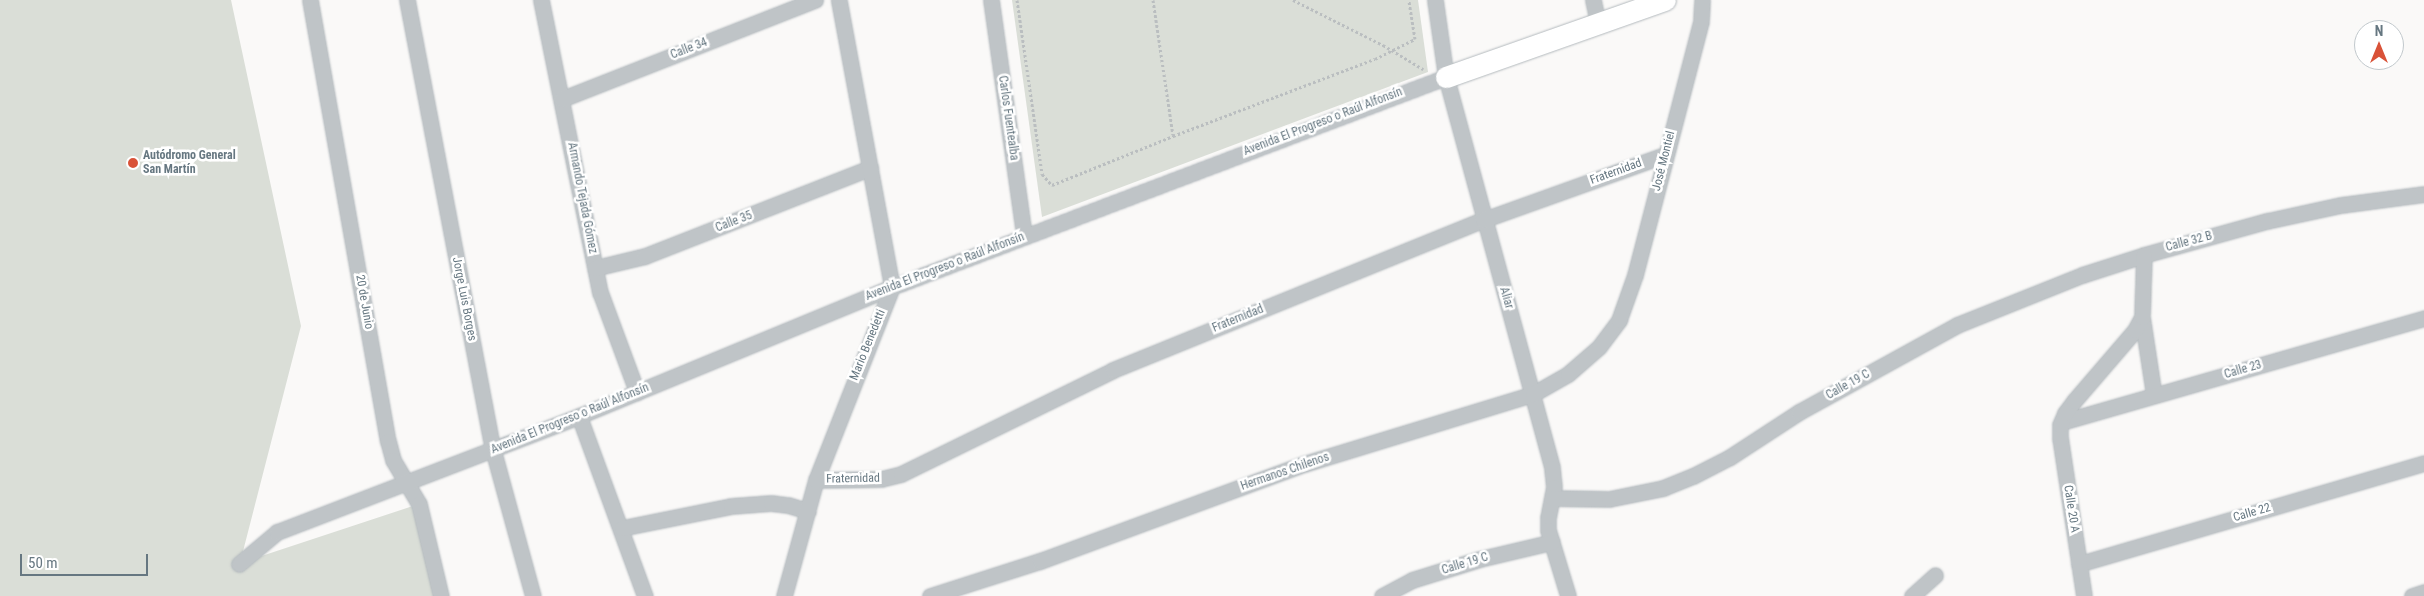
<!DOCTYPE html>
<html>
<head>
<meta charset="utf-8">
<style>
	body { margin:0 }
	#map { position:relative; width:2424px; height:596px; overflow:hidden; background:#faf9f8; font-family:"Roboto Condensed",sans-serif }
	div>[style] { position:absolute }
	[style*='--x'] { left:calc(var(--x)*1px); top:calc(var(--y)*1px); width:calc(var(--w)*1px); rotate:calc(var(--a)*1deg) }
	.green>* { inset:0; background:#daded7 }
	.path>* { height:3px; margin-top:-1.5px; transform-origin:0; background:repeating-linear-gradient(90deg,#babec0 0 2.5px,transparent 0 5px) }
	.roads { filter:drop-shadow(0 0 1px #b4babe) drop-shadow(0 0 1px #b4babe) }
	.street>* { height:15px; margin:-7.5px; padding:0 7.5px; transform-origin:7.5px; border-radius:7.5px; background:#bfc4c7 }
	.secondary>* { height:21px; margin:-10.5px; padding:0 10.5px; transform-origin:10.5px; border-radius:10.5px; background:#fff }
	.dots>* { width:14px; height:14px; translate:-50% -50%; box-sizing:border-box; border:2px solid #fff; border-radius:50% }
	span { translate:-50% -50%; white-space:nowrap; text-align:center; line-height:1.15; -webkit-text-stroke:5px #fff; paint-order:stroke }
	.street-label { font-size:12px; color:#667781 }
	.poi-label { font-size:12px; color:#667781; font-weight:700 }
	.left { translate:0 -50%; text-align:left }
	.north { position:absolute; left:2354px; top:20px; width:50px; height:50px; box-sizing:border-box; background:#fff; border:1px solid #c2c9cd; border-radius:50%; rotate:0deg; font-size:14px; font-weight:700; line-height:20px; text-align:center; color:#667781 }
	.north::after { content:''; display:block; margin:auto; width:18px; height:22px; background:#d95238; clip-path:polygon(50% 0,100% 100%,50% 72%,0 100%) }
	.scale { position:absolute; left:20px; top:554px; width:128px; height:22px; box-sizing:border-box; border:2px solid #667781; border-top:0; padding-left:6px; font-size:15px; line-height:18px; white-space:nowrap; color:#667781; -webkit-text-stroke:4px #fff; paint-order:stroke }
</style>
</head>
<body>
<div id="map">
	<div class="green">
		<i style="clip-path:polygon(0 0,231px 0,301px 326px,240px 563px,419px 504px,438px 596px,0 596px)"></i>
		<i style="clip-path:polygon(1012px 0,1418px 0,1428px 72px,1042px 217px)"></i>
	</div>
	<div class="path">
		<i style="--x:1017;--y:0;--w:176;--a:81.8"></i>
		<i style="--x:1042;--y:174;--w:15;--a:48"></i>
		<i style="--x:1052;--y:185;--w:131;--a:-22"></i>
		<i style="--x:1173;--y:136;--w:216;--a:-20.9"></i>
		<i style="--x:1375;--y:59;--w:45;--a:-26.6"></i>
		<i style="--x:1415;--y:39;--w:39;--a:-99"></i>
		<i style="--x:1153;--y:0;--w:136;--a:81.6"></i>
		<i style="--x:1293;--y:0;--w:101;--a:26.6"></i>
		<i style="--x:1383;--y:45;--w:47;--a:31"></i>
	</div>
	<div class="roads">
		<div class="street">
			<i style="--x:310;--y:0;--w:448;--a:80"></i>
			<i style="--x:388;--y:441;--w:20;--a:75"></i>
			<i style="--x:393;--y:460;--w:51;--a:59.4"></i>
			<i style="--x:419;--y:504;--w:95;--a:76.6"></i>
			<i style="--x:407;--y:0;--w:458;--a:79.2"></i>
			<i style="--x:493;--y:450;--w:151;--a:74.7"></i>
			<i style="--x:541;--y:0;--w:298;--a:78.6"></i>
			<i style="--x:600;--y:292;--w:107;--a:69.7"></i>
			<i style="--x:991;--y:0;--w:238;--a:82"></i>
			<i style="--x:1435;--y:0;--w:78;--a:81.9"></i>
			<i style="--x:1446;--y:77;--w:405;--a:74.8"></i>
			<i style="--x:1552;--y:468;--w:19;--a:84"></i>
			<i style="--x:1554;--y:487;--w:32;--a:101"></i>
			<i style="--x:1548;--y:518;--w:12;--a:90"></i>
			<i style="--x:1548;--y:530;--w:69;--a:73.1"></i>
			<i style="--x:1593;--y:0;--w:25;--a:78"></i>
			<i style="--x:562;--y:99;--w:272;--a:-21.4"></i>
			<i style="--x:595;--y:268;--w:51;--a:-13.5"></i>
			<i style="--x:645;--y:256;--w:242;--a:-21.4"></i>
			<i style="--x:2142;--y:317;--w:79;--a:81.3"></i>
			<i style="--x:579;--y:416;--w:192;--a:69.9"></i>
			<i style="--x:2062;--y:422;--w:377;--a:-16"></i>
			<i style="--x:816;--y:480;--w:65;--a:-0.9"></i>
			<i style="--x:881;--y:479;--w:21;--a:-14"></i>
			<i style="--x:901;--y:474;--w:236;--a:-26.1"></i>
			<i style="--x:1113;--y:370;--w:399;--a:-22.1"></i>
			<i style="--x:1483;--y:220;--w:193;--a:-19.7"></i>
			<i style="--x:1552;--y:498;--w:57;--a:1"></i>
			<i style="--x:1609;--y:499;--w:55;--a:-11.5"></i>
			<i style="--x:1663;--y:488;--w:32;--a:-22"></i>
			<i style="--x:1693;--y:476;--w:42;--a:-27.2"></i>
			<i style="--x:1730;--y:457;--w:82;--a:-33.1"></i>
			<i style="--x:1799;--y:412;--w:180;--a:-28.8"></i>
			<i style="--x:1957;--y:325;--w:135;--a:-21.8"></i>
			<i style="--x:2082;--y:275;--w:65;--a:-17.9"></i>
			<i style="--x:2144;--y:255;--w:128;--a:-15.5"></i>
			<i style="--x:2267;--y:221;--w:76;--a:-12.2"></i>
			<i style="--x:2341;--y:205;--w:84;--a:-7.5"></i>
			<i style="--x:622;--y:528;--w:111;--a:-11.4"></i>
			<i style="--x:731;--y:506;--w:40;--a:-4.3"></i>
			<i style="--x:771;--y:503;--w:17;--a:7"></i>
			<i style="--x:788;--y:505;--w:21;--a:17"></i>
			<i style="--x:239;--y:564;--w:50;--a:-40.1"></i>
			<i style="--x:277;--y:532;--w:324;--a:-21"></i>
			<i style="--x:579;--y:416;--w:339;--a:-22.4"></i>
			<i style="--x:892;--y:287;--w:592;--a:-20.76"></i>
			<i style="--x:2079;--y:564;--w:359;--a:-16.3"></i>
			<i style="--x:784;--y:596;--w:120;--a:-74.6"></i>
			<i style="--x:816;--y:480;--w:207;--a:-68.5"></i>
			<i style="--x:892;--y:287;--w:292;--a:-100.5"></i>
			<i style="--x:930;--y:596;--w:115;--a:-17.7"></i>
			<i style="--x:1040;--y:561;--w:281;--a:-20.2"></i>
			<i style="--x:1304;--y:464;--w:239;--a:-17"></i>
			<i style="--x:1533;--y:394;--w:40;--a:-29.7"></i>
			<i style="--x:1568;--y:374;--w:41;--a:-41.1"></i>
			<i style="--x:1599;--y:347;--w:34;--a:-53"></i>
			<i style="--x:1619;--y:320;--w:48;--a:-70.4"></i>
			<i style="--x:1635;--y:275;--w:262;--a:-75.4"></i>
			<i style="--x:1701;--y:21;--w:21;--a:-87"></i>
			<i style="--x:1382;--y:596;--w:34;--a:-28"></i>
			<i style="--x:1412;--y:580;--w:71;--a:-17.2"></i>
			<i style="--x:1480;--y:559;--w:74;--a:-13.3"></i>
			<i style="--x:1912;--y:596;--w:31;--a:-42"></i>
			<i style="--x:2084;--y:596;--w:160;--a:-98.6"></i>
			<i style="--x:2060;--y:438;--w:13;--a:-90"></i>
			<i style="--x:2060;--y:425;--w:13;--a:-67"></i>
			<i style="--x:2065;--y:413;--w:15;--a:-53"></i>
			<i style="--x:2074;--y:401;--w:94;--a:-49.3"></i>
			<i style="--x:2135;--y:330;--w:15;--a:-62"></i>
			<i style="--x:2142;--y:317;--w:62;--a:-88.2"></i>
			<i style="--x:2412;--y:596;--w:13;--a:-18"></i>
		</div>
		<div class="secondary">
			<i style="--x:1446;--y:77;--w:232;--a:-19.4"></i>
		</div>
	</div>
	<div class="dots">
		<i style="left:133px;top:163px;background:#d95238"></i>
	</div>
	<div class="street-label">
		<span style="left:689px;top:49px;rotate:-21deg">Calle 34</span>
		<span style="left:1008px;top:118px;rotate:82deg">Carlos Fuentealba</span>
		<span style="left:1323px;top:122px;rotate:-21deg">Avenida El Progreso o Raúl Alfonsín</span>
		<span style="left:1664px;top:161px;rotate:-76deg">José Montiel</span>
		<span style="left:1616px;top:172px;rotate:-20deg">Fraternidad</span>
		<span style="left:582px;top:198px;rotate:79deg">Armando Tejada Gómez</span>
		<span style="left:734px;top:222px;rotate:-21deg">Calle 35</span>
		<span style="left:2189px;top:242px;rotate:-15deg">Calle 32 B</span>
		<span style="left:945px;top:267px;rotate:-21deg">Avenida El Progreso o Raúl Alfonsín</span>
		<span style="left:1506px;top:298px;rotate:74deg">Aliar</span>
		<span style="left:464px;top:299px;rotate:79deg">Jorge Luis Borges</span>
		<span style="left:364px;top:302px;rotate:80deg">20 de Junio</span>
		<span style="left:1238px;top:319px;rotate:-22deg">Fraternidad</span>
		<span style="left:868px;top:345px;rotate:-68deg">Mario Benedetti</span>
		<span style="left:2243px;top:370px;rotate:-16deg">Calle 23</span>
		<span style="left:1848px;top:385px;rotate:-29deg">Calle 19 C</span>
		<span style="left:570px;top:419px;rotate:-22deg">Avenida El Progreso o Raúl Alfonsín</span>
		<span style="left:1285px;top:472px;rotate:-19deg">Hermanos Chilenos</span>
		<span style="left:853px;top:479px;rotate:-1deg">Fraternidad</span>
		<span style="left:2071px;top:509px;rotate:81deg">Calle 20 A</span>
		<span style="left:2252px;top:513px;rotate:-16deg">Calle 22</span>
		<span style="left:1465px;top:564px;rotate:-17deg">Calle 19 C</span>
	</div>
	<div class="poi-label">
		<span class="left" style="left:143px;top:163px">Autódromo General<br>San Martín</span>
	</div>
	<div class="north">N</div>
	<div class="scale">50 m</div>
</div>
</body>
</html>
